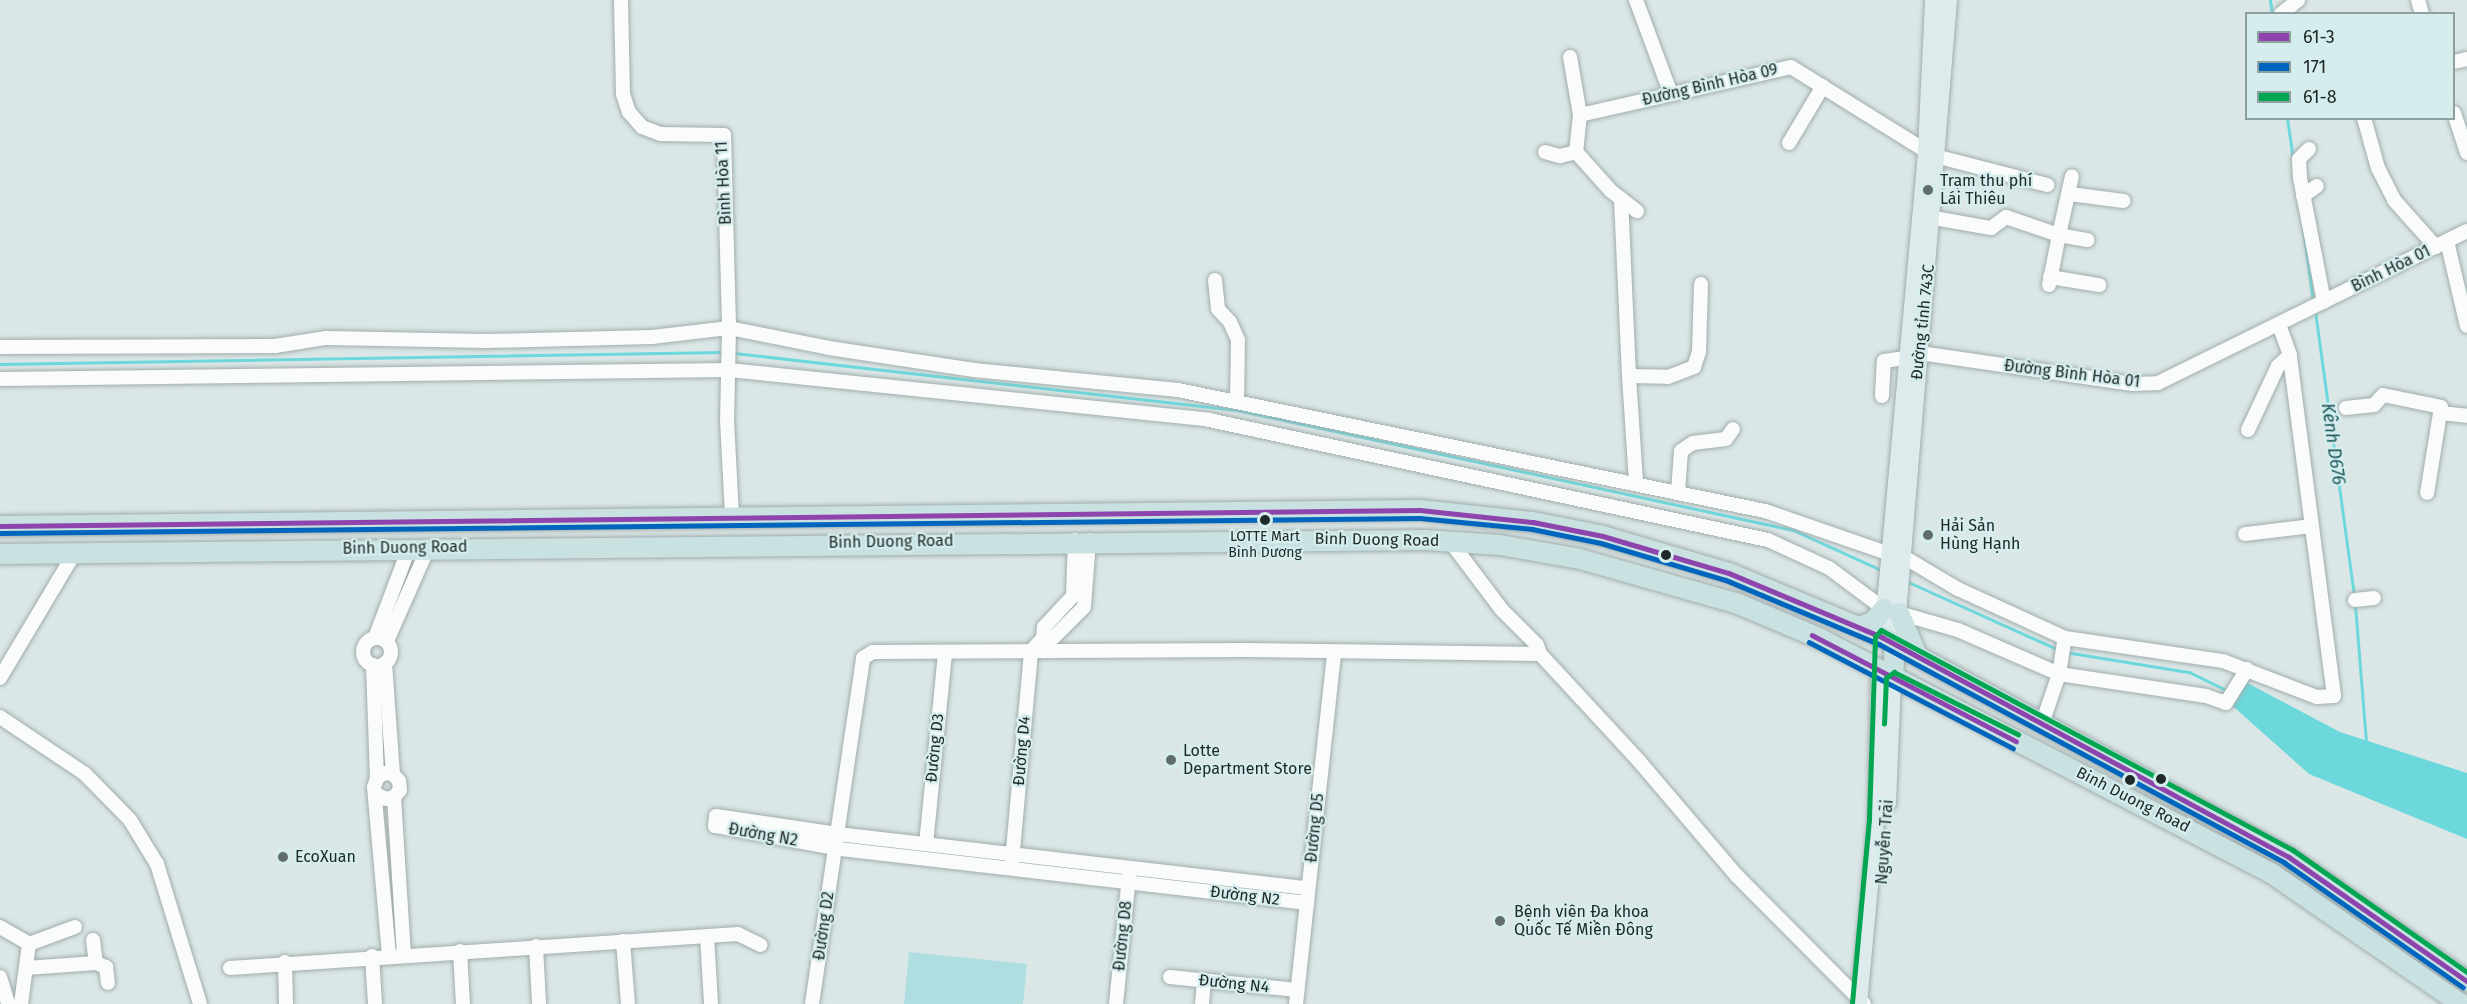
<!DOCTYPE html>
<html>
<head>
<meta charset="utf-8">
<style>
	body { margin:0 }
	#map { position:relative; width:2467px; height:1004px; overflow:hidden; background:#dbe7e7; font-family:"Fira Sans",sans-serif }
	div>[style] { position:absolute }
	[style*='--x'] { left:calc(var(--x)*1px); top:calc(var(--y)*1px); width:calc(var(--w)*1px); rotate:calc(var(--a)*1deg) }
	.green>* { inset:0; background:#aededf }
	.water>* { inset:0; background:#6dd8dc }
	.stream>* { height:3px; margin:-1.5px; padding:0 1.5px; transform-origin:1.5px; border-radius:1.5px; background:#6dd8dc }
	.roads { filter:drop-shadow(0 0 2px #a2acac) drop-shadow(0 0 2px #a2acac) }
	.minor>* { height:14px; margin:-7px; padding:0 7px; transform-origin:7px; border-radius:7px; background:#fafbfb }
	.minor>.ring { margin:-7px; padding:0; box-sizing:content-box; background:none; border:14px solid #fafbfb; border-radius:50% }
	.major>* { height:16px; margin:-8px; padding:0 8px; transform-origin:8px; border-radius:8px; background:#ddebec }
	.highway>* { height:20px; margin:-10px; padding:0 10px; transform-origin:10px; border-radius:10px; background:#c9e1e1 }
	.bus-1>* { height:4.5px; margin:-2.25px; padding:0 2.25px; transform-origin:2.25px; border-radius:2.25px; background:#8e44ad }
	.bus-2>* { height:4.5px; margin:-2.25px; padding:0 2.25px; transform-origin:2.25px; border-radius:2.25px; background:#0065bd }
	.bus-3>* { height:4.5px; margin:-2.25px; padding:0 2.25px; transform-origin:2.25px; border-radius:2.25px; background:#00a651 }
	.dots>* { width:16px; height:16px; translate:-50% -50%; box-sizing:border-box; border:3px solid #d5eded; border-radius:50% }
	span { translate:-50% -50%; white-space:nowrap; text-align:center; line-height:1.15; -webkit-text-stroke:4.5px #d5eded; paint-order:stroke }
	.bus-label { font-size:14px; color:#20292a }
	.street-label { font-size:16px; color:#20292a }
	.poi-label { font-size:16px; color:#20292a }
	.left { translate:0 -50%; text-align:left }
	.water-label { font-size:18px; color:#1a5759; font-style:italic }
	.legend { position:absolute; left:2245px; top:12px; width:210px; height:108px; box-sizing:border-box; background:#d5eded; border:2px solid #8d9f9f; margin:0; padding:8px 10px; list-style:none; font-size:18px; color:#20292a }
	.legend li { display:flex; align-items:center; gap:12px; height:30px }
	.legend b { width:30px; border:2px solid #8d9f9f }
</style>
</head>
<body>
<div id="map">
	<div class="green">
		<i style="clip-path:polygon(909px 952px,1027px 964px,1023px 1004px,904px 1004px)"></i>
	</div>
	<div class="water">
		<i style="clip-path:polygon(2238px 678px,2340px 732px,2467px 773px,2467px 839px,2309px 774px,2227px 701px)"></i>
	</div>
	<div class="stream">
		<i style="--x:2270;--y:0;--w:14;--a:82"></i>
		<i style="--x:2287;--y:118;--w:41;--a:81.7"></i>
		<i style="--x:2303;--y:228;--w:75;--a:82.3"></i>
		<i style="--x:2315;--y:311;--w:288;--a:82.2"></i>
		<i style="--x:734;--y:353;--w:506;--a:6.47"></i>
		<i style="--x:1237;--y:410;--w:569;--a:12.18"></i>
		<i style="--x:1793;--y:530;--w:97;--a:24.4"></i>
		<i style="--x:0;--y:364;--w:724;--a:-0.95"></i>
		<i style="--x:1906;--y:581;--w:168;--a:24.3"></i>
		<i style="--x:2355;--y:605;--w:137;--a:85.4"></i>
		<i style="--x:2065;--y:652;--w:126;--a:9.2"></i>
		<i style="--x:2189;--y:672;--w:46;--a:26"></i>
	</div>
	<div class="roads">
		<div class="minor">
			<i style="--x:621;--y:0;--w:94;--a:88.8"></i>
			<i style="--x:623;--y:94;--w:19;--a:72"></i>
			<i style="--x:629;--y:112;--w:20;--a:49"></i>
			<i style="--x:642;--y:127;--w:19;--a:21"></i>
			<i style="--x:660;--y:134;--w:64;--a:0.9"></i>
			<i style="--x:724;--y:135;--w:193;--a:88.5"></i>
			<i style="--x:729;--y:328;--w:92;--a:91.2"></i>
			<i style="--x:727;--y:420;--w:95;--a:87"></i>
			<i style="--x:1636;--y:0;--w:100;--a:69.6"></i>
			<i style="--x:2418;--y:0;--w:15;--a:74"></i>
			<i style="--x:2281;--y:14;--w:22;--a:-39"></i>
			<i style="--x:1570;--y:57;--w:59;--a:80.2"></i>
			<i style="--x:1580;--y:115;--w:37;--a:96"></i>
			<i style="--x:1576;--y:152;--w:52;--a:48.1"></i>
			<i style="--x:1611;--y:191;--w:33;--a:38"></i>
			<i style="--x:2454;--y:62;--w:13;--a:-13"></i>
			<i style="--x:2454;--y:113;--w:42;--a:72"></i>
			<i style="--x:1580;--y:115;--w:216;--a:-12.8"></i>
			<i style="--x:1791;--y:67;--w:159;--a:31.9"></i>
			<i style="--x:2364;--y:118;--w:52;--a:74.4"></i>
			<i style="--x:2378;--y:168;--w:36;--a:63"></i>
			<i style="--x:2394;--y:200;--w:63;--a:48.2"></i>
			<i style="--x:1789;--y:143;--w:66;--a:-59.2"></i>
			<i style="--x:2309;--y:149;--w:14;--a:135"></i>
			<i style="--x:2299;--y:159;--w:19;--a:87"></i>
			<i style="--x:2300;--y:178;--w:126;--a:79"></i>
			<i style="--x:1545;--y:152;--w:16;--a:15"></i>
			<i style="--x:1560;--y:156;--w:16;--a:-14"></i>
			<i style="--x:1939;--y:157;--w:112;--a:14.5"></i>
			<i style="--x:2070;--y:194;--w:54;--a:7.4"></i>
			<i style="--x:2303;--y:196;--w:17;--a:-36"></i>
			<i style="--x:1621;--y:199;--w:177;--a:87.4"></i>
			<i style="--x:1934;--y:218;--w:58;--a:10"></i>
			<i style="--x:1991;--y:228;--w:19;--a:-36"></i>
			<i style="--x:2006;--y:217;--w:56;--a:18.8"></i>
			<i style="--x:2059;--y:235;--w:60;--a:-77.6"></i>
			<i style="--x:2447;--y:241;--w:87;--a:76.8"></i>
			<i style="--x:2050;--y:277;--w:50;--a:9.3"></i>
			<i style="--x:1215;--y:280;--w:29;--a:84"></i>
			<i style="--x:1218;--y:309;--w:18;--a:47"></i>
			<i style="--x:1230;--y:322;--w:20;--a:66"></i>
			<i style="--x:1238;--y:340;--w:61;--a:90.9"></i>
			<i style="--x:2049;--y:285;--w:51;--a:-78.7"></i>
			<i style="--x:2059;--y:235;--w:29;--a:10"></i>
			<i style="--x:0;--y:347;--w:275;--a:-0.2"></i>
			<i style="--x:275;--y:346;--w:52;--a:-8.9"></i>
			<i style="--x:326;--y:338;--w:161;--a:1.1"></i>
			<i style="--x:487;--y:341;--w:165;--a:-1.4"></i>
			<i style="--x:652;--y:337;--w:78;--a:-6.7"></i>
			<i style="--x:729;--y:328;--w:102;--a:11.3"></i>
			<i style="--x:829;--y:348;--w:147;--a:8.6"></i>
			<i style="--x:974;--y:370;--w:205;--a:5.6"></i>
			<i style="--x:1178;--y:390;--w:599;--a:11.65"></i>
			<i style="--x:1765;--y:511;--w:132;--a:19"></i>
			<i style="--x:1920;--y:353;--w:215;--a:8.3"></i>
			<i style="--x:2133;--y:384;--w:25;--a:-2"></i>
			<i style="--x:2158;--y:383;--w:344;--a:-26.2"></i>
			<i style="--x:0;--y:379;--w:729;--a:-0.71"></i>
			<i style="--x:729;--y:370;--w:483;--a:5.9"></i>
			<i style="--x:1209;--y:420;--w:572;--a:12.12"></i>
			<i style="--x:1768;--y:540;--w:67;--a:24.7"></i>
			<i style="--x:1829;--y:568;--w:69;--a:36.7"></i>
			<i style="--x:1882;--y:396;--w:35;--a:-87"></i>
			<i style="--x:1884;--y:361;--w:22;--a:-8"></i>
			<i style="--x:2346;--y:408;--w:28;--a:-6"></i>
			<i style="--x:2374;--y:405;--w:13;--a:-48"></i>
			<i style="--x:2383;--y:395;--w:59;--a:11.7"></i>
			<i style="--x:2441;--y:407;--w:87;--a:99.2"></i>
			<i style="--x:2440;--y:413;--w:27;--a:6"></i>
			<i style="--x:2248;--y:430;--w:71;--a:-64.9"></i>
			<i style="--x:2278;--y:366;--w:16;--a:-43"></i>
			<i style="--x:1636;--y:482;--w:106;--a:-93.8"></i>
			<i style="--x:1629;--y:376;--w:39;--a:1"></i>
			<i style="--x:1668;--y:377;--w:28;--a:-21"></i>
			<i style="--x:1694;--y:367;--w:16;--a:-72"></i>
			<i style="--x:1699;--y:352;--w:68;--a:-88.3"></i>
			<i style="--x:1678;--y:491;--w:40;--a:-85.7"></i>
			<i style="--x:1681;--y:451;--w:14;--a:-34"></i>
			<i style="--x:1693;--y:443;--w:33;--a:-7"></i>
			<i style="--x:1726;--y:439;--w:12;--a:-55"></i>
			<i style="--x:2245;--y:534;--w:67;--a:-6.8"></i>
			<i style="--x:1450;--y:541;--w:86;--a:53"></i>
			<i style="--x:1502;--y:610;--w:49;--a:45"></i>
			<i style="--x:1537;--y:645;--w:9;--a:72"></i>
			<i style="--x:1540;--y:654;--w:146;--a:47.2"></i>
			<i style="--x:1639;--y:761;--w:151;--a:49.6"></i>
			<i style="--x:1737;--y:876;--w:180;--a:45.2"></i>
			<i style="--x:1904;--y:557;--w:63;--a:30.7"></i>
			<i style="--x:1958;--y:589;--w:118;--a:24.6"></i>
			<i style="--x:2065;--y:638;--w:160;--a:8.3"></i>
			<i style="--x:2223;--y:661;--w:101;--a:21"></i>
			<i style="--x:2317;--y:697;--w:17;--a:-3"></i>
			<i style="--x:2334;--y:696;--w:344;--a:-97.4"></i>
			<i style="--x:2290;--y:355;--w:33;--a:-110"></i>
			<i style="--x:2355;--y:600;--w:19;--a:-6"></i>
			<i style="--x:1899;--y:613;--w:61;--a:16.1"></i>
			<i style="--x:1958;--y:630;--w:110;--a:23.5"></i>
			<i style="--x:2059;--y:674;--w:149;--a:8.5"></i>
			<i style="--x:2206;--y:696;--w:21;--a:19"></i>
			<i style="--x:2226;--y:703;--w:40;--a:-58"></i>
			<i style="--x:375;--y:638;--w:96;--a:-69.3"></i>
			<i style="--x:1043;--y:638;--w:11;--a:-5"></i>
			<i style="--x:1054;--y:637;--w:42;--a:-45"></i>
			<i style="--x:1084;--y:607;--w:67;--a:-85.7"></i>
			<i style="--x:1043;--y:638;--w:11;--a:-85"></i>
			<i style="--x:1044;--y:627;--w:42;--a:-46.9"></i>
			<i style="--x:1073;--y:596;--w:56;--a:-88"></i>
			<i class="ring" style="left:363px;top:638px;width:14px;height:14px"></i>
			<i style="--x:387;--y:641;--w:102;--a:-66.2"></i>
			<i style="--x:385;--y:663;--w:111;--a:85.9"></i>
			<i style="--x:373;--y:665;--w:113;--a:88"></i>
			<i style="--x:0;--y:678;--w:147;--a:-59.2"></i>
			<i style="--x:0;--y:717;--w:102;--a:33.8"></i>
			<i style="--x:85;--y:774;--w:64;--a:45.6"></i>
			<i style="--x:130;--y:820;--w:52;--a:58.5"></i>
			<i style="--x:157;--y:864;--w:146;--a:72.9"></i>
			<i style="--x:2043;--y:721;--w:50;--a:-71.2"></i>
			<i style="--x:2059;--y:674;--w:36;--a:-81"></i>
			<i style="--x:378;--y:795;--w:9;--a:27"></i>
			<i style="--x:386;--y:799;--w:8;--a:-14"></i>
			<i style="--x:394;--y:797;--w:9;--a:-49"></i>
			<i style="--x:400;--y:790;--w:9;--a:-96"></i>
			<i style="--x:399;--y:781;--w:9;--a:-131"></i>
			<i style="--x:393;--y:774;--w:9;--a:-174"></i>
			<i style="--x:384;--y:773;--w:9;--a:144"></i>
			<i style="--x:377;--y:778;--w:9;--a:108"></i>
			<i style="--x:374;--y:787;--w:169;--a:84.9"></i>
			<i style="--x:394;--y:797;--w:158;--a:86.4"></i>
			<i style="--x:926;--y:844;--w:193;--a:-84.3"></i>
			<i style="--x:1012;--y:861;--w:211;--a:-84.8"></i>
			<i style="--x:1031;--y:651;--w:18;--a:-47"></i>
			<i style="--x:1307;--y:903;--w:475;--a:-173.4"></i>
			<i style="--x:835;--y:848;--w:122;--a:-169.6"></i>
			<i style="--x:715;--y:826;--w:10;--a:-84"></i>
			<i style="--x:716;--y:816;--w:123;--a:8.4"></i>
			<i style="--x:838;--y:834;--w:473;--a:6.6"></i>
			<i style="--x:0;--y:927;--w:34;--a:30"></i>
			<i style="--x:29;--y:944;--w:49;--a:-20.3"></i>
			<i style="--x:707;--y:936;--w:68;--a:86.6"></i>
			<i style="--x:93;--y:940;--w:23;--a:83"></i>
			<i style="--x:96;--y:963;--w:11;--a:22"></i>
			<i style="--x:106;--y:967;--w:16;--a:83"></i>
			<i style="--x:623;--y:941;--w:63;--a:85.5"></i>
			<i style="--x:536;--y:946;--w:58;--a:87"></i>
			<i style="--x:460;--y:951;--w:53;--a:86.8"></i>
			<i style="--x:372;--y:956;--w:48;--a:86.4"></i>
			<i style="--x:285;--y:962;--w:42;--a:88.6"></i>
			<i style="--x:26;--y:968;--w:70;--a:-4.1"></i>
			<i style="--x:230;--y:968;--w:509;--a:-3.83"></i>
			<i style="--x:738;--y:934;--w:25;--a:26"></i>
			<i style="--x:0;--y:977;--w:28;--a:73"></i>
			<i style="--x:1170;--y:977;--w:128;--a:5.8"></i>
			<i style="--x:21;--y:1004;--w:61;--a:-82.4"></i>
			<i style="--x:812;--y:1004;--w:350;--a:-81.6"></i>
			<i style="--x:863;--y:658;--w:12;--a:-31"></i>
			<i style="--x:873;--y:652;--w:373;--a:-0.3"></i>
			<i style="--x:1246;--y:650;--w:294;--a:0.8"></i>
			<i style="--x:1116;--y:1004;--w:130;--a:-84.2"></i>
			<i style="--x:1202;--y:1004;--w:24;--a:-85"></i>
			<i style="--x:1296;--y:1004;--w:354;--a:-83.8"></i>
		</div>
		<div class="major">
			<i style="--x:1897;--y:625;--w:627;--a:-85.24"></i>
			<i style="--x:1882;--y:637;--w:488;--a:-84.8"></i>
			<i style="--x:1926;--y:151;--w:151;--a:-87.3"></i>
			<i style="--x:1888;--y:803;--w:124;--a:-87.7"></i>
			<i style="--x:1859;--y:1004;--w:186;--a:-84.7"></i>
			<i style="--x:1876;--y:819;--w:147;--a:-88.8"></i>
		</div>
		<div class="highway">
			<i style="--x:0;--y:526;--w:1420;--a:-0.65"></i>
			<i style="--x:1420;--y:510;--w:114;--a:6.1"></i>
			<i style="--x:1533;--y:522;--w:71;--a:11.3"></i>
			<i style="--x:1603;--y:536;--w:131;--a:16.4"></i>
			<i style="--x:1729;--y:573;--w:166;--a:22.7"></i>
			<i style="--x:1882;--y:637;--w:463;--a:28.4"></i>
			<i style="--x:2289;--y:857;--w:217;--a:34.9"></i>
			<i style="--x:0;--y:554;--w:1426;--a:-0.56"></i>
			<i style="--x:1426;--y:540;--w:74;--a:3.9"></i>
			<i style="--x:1500;--y:545;--w:81;--a:9.9"></i>
			<i style="--x:1580;--y:559;--w:162;--a:15.8"></i>
			<i style="--x:1736;--y:603;--w:90;--a:22.9"></i>
			<i style="--x:1819;--y:638;--w:509;--a:27.47"></i>
			<i style="--x:2271;--y:873;--w:231;--a:34.6"></i>
			<i style="--x:1899;--y:613;--w:46;--a:66.8"></i>
			<i style="--x:1858;--y:627;--w:16;--a:-18"></i>
			<i style="--x:1873;--y:622;--w:17;--a:-50"></i>
			<i style="--x:1893;--y:679;--w:36;--a:-87"></i>
		</div>
	</div>
	<div class="bus-1">
		<i style="--x:0;--y:526;--w:1420;--a:-0.65"></i>
		<i style="--x:1420;--y:510;--w:114;--a:6.1"></i>
		<i style="--x:1533;--y:522;--w:71;--a:11.3"></i>
		<i style="--x:1603;--y:536;--w:131;--a:16.4"></i>
		<i style="--x:1729;--y:573;--w:166;--a:22.7"></i>
		<i style="--x:1882;--y:637;--w:463;--a:28.4"></i>
		<i style="--x:2289;--y:857;--w:217;--a:34.9"></i>
		<i style="--x:1812;--y:635;--w:230;--a:27.5"></i>
	</div>
	<div class="bus-2">
		<i style="--x:0;--y:533;--w:1420;--a:-0.61"></i>
		<i style="--x:1420;--y:518;--w:113;--a:5.6"></i>
		<i style="--x:1532;--y:529;--w:70;--a:11.5"></i>
		<i style="--x:1601;--y:543;--w:130;--a:16.5"></i>
		<i style="--x:1726;--y:580;--w:166;--a:22.7"></i>
		<i style="--x:1879;--y:644;--w:461;--a:28.3"></i>
		<i style="--x:2285;--y:863;--w:217;--a:34.9"></i>
		<i style="--x:1809;--y:642;--w:230;--a:27.5"></i>
	</div>
	<div class="bus-3">
		<i style="--x:1884;--y:724;--w:46;--a:-87.5"></i>
		<i style="--x:1886;--y:678;--w:10;--a:-37"></i>
		<i style="--x:1894;--y:672;--w:139;--a:26.6"></i>
		<i style="--x:1852;--y:1003;--w:185;--a:-84.7"></i>
		<i style="--x:1869;--y:819;--w:182;--a:-88.1"></i>
		<i style="--x:1875;--y:637;--w:9;--a:-49"></i>
		<i style="--x:1881;--y:630;--w:467;--a:28.1"></i>
		<i style="--x:2293;--y:850;--w:213;--a:35"></i>
	</div>
	<div class="dots">
		<i style="left:1928px;top:190px;background:#616c6c"></i>
		<i style="left:1265px;top:520px;background:#20292a"></i>
		<i style="left:1928px;top:535px;background:#616c6c"></i>
		<i style="left:1666px;top:555px;background:#20292a"></i>
		<i style="left:1171px;top:760px;background:#616c6c"></i>
		<i style="left:2161px;top:779px;background:#20292a"></i>
		<i style="left:2130px;top:780px;background:#20292a"></i>
		<i style="left:283px;top:857px;background:#616c6c"></i>
		<i style="left:1500px;top:921px;background:#616c6c"></i>
	</div>
	<div class="bus-label">
		<span style="left:1265px;top:545px">LOTTE Mart<br>Bình Dương</span>
	</div>
	<div class="street-label">
		<span style="left:1710px;top:85px;rotate:-13deg">Đường Bình Hòa 09</span>
		<span style="left:724px;top:183px;rotate:-93deg">Bình Hòa 11</span>
		<span style="left:2391px;top:269px;rotate:-26deg">Bình Hòa 01</span>
		<span style="left:1923px;top:322px;rotate:-84deg">Đường tỉnh 743C</span>
		<span style="left:2072px;top:374px;rotate:7deg">Đường Bình Hòa 01</span>
		<span style="left:1377px;top:540px;rotate:1deg">Binh Duong Road</span>
		<span style="left:891px;top:542px;rotate:-1deg">Binh Duong Road</span>
		<span style="left:405px;top:548px;rotate:-1deg">Binh Duong Road</span>
		<span style="left:935px;top:748px;rotate:-84deg">Đường D3</span>
		<span style="left:1022px;top:751px;rotate:-85deg">Đường D4</span>
		<span style="left:2133px;top:800px;rotate:27deg">Binh Duong Road</span>
		<span style="left:1315px;top:828px;rotate:-84deg">Đường D5</span>
		<span style="left:763px;top:835px;rotate:10deg">Đường N2</span>
		<span style="left:1885px;top:842px;rotate:-86deg">Nguyễn Trãi</span>
		<span style="left:1245px;top:896px;rotate:7deg">Đường N2</span>
		<span style="left:824px;top:926px;rotate:-82deg">Đường D2</span>
		<span style="left:1123px;top:936px;rotate:-84deg">Đường D8</span>
		<span style="left:1234px;top:984px;rotate:6deg">Đường N4</span>
	</div>
	<div class="poi-label">
		<span class="left" style="left:1940px;top:190px">Trạm thu phí<br>Lái Thiêu</span>
		<span class="left" style="left:1940px;top:535px">Hải Sản<br>Hùng Hạnh</span>
		<span class="left" style="left:1183px;top:760px">Lotte<br>Department Store</span>
		<span class="left" style="left:295px;top:857px">EcoXuan</span>
		<span class="left" style="left:1514px;top:921px">Bệnh viện Đa khoa<br>Quốc Tế Miền Đông</span>
	</div>
	<div class="water-label">
		<span style="left:2333px;top:444px;rotate:82deg">Kênh D676</span>
	</div>
	<ul class="legend">
	<li><b style="height:8px;background:#8e44ad"></b>61-3</li>
	<li><b style="height:8px;background:#0065bd"></b>171</li>
	<li><b style="height:8px;background:#00a651"></b>61-8</li>
	</ul>
</div>
</body>
</html>
